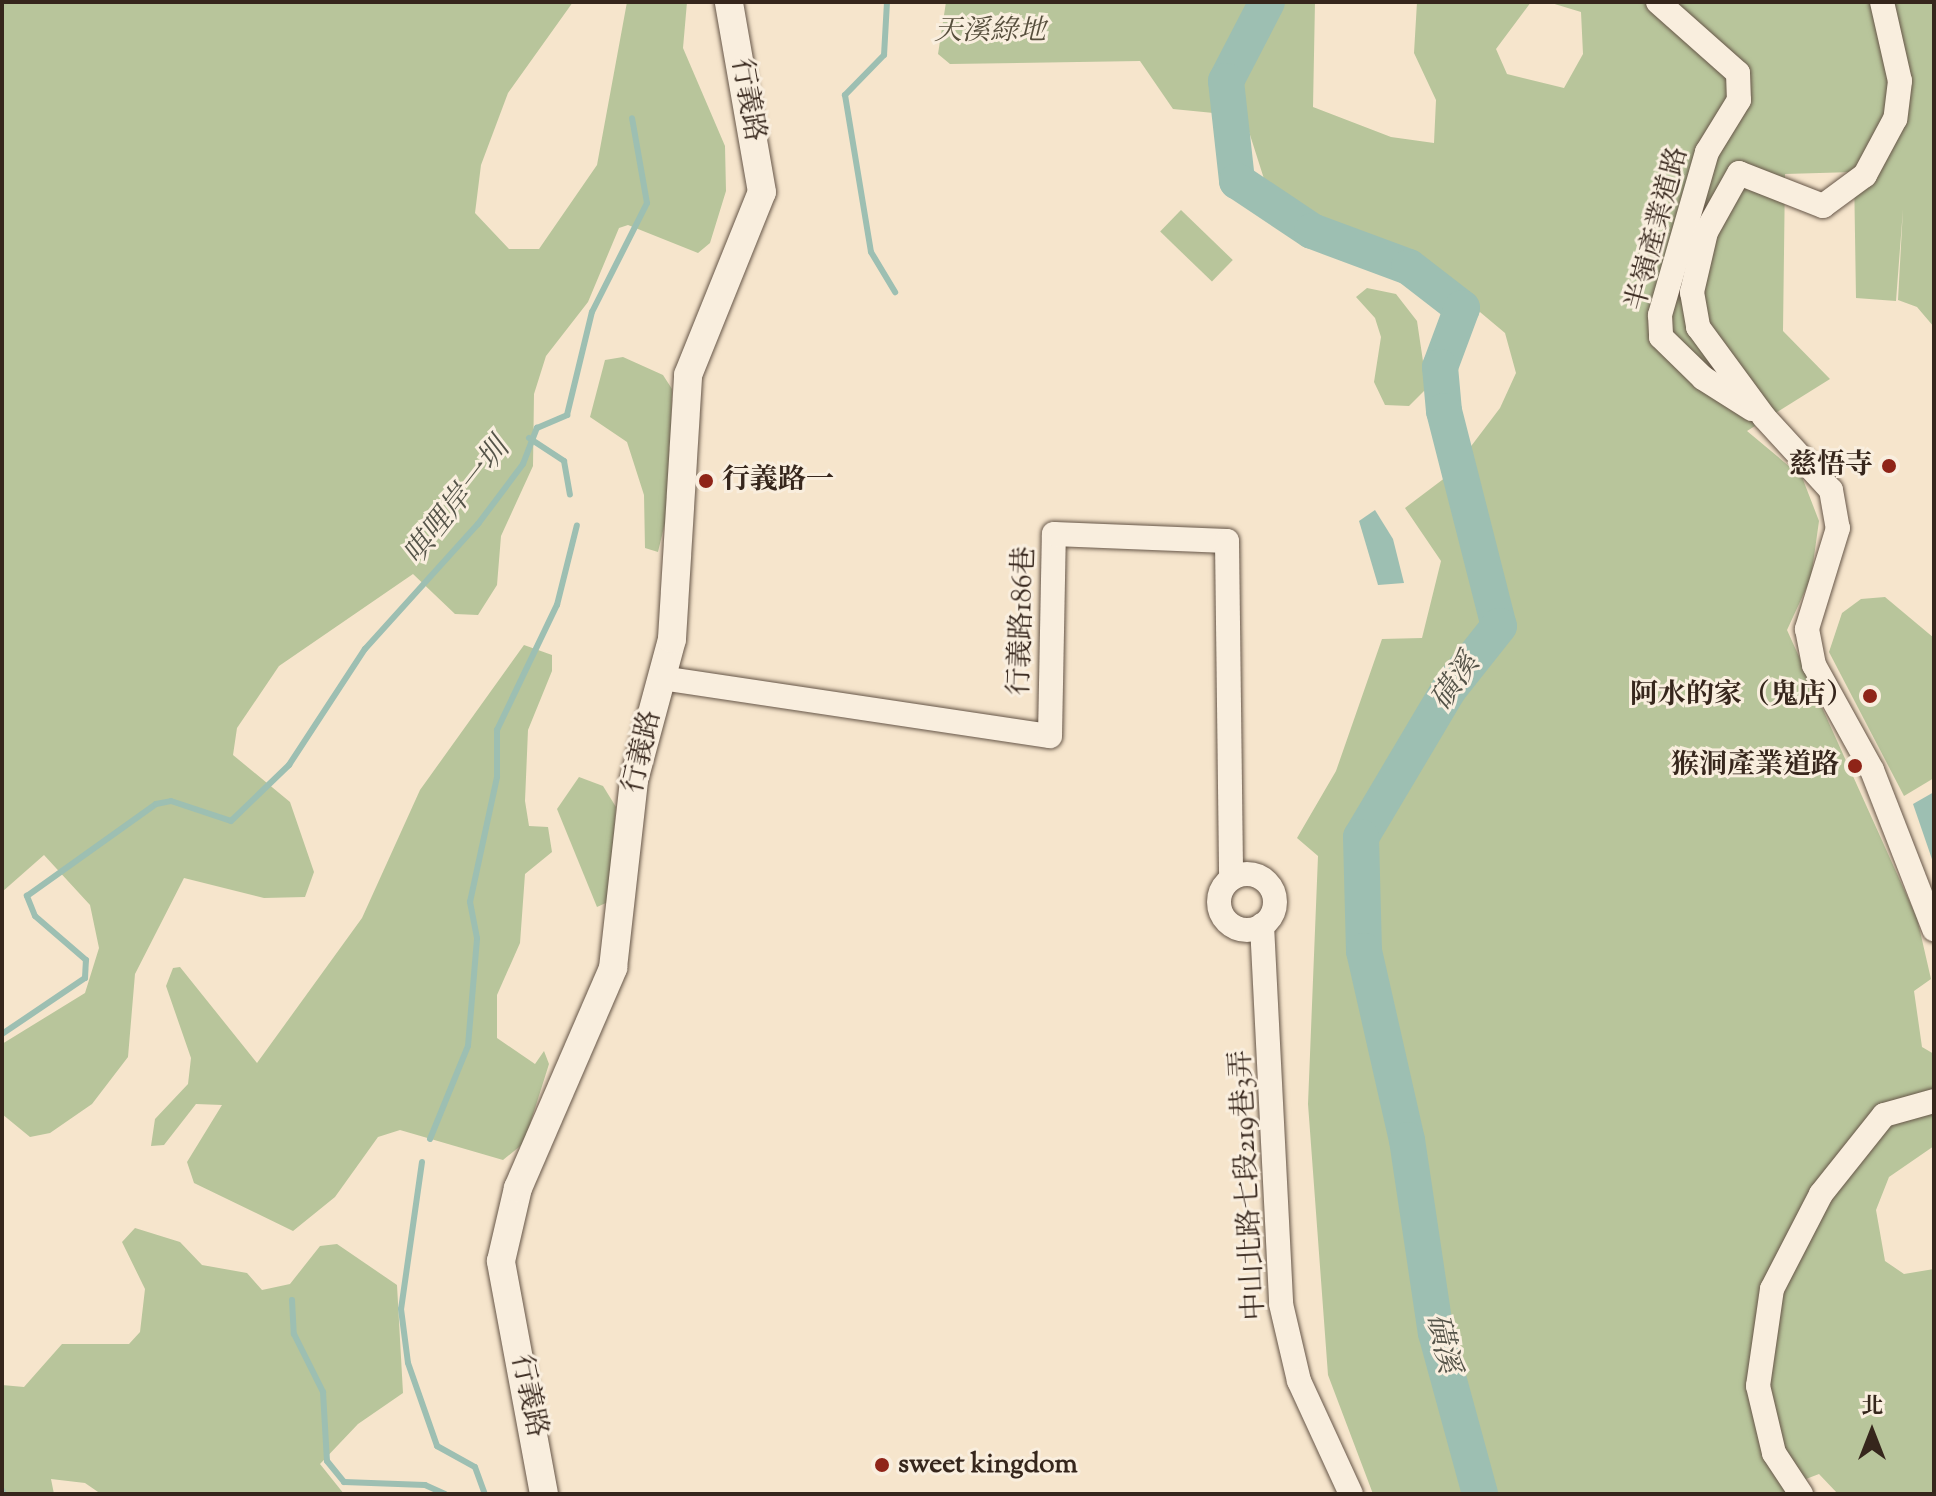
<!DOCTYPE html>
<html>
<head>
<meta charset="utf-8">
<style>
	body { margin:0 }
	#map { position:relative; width:1936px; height:1496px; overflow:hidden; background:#f6e5cc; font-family:"Sorts Mill Goudy","Noto Serif TC",serif }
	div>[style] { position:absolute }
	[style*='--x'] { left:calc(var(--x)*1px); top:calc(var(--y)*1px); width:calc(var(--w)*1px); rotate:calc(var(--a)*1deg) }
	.green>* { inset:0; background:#b8c59b; transform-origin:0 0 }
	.water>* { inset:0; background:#9dbfb2 }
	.stream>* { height:6px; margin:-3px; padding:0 3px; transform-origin:3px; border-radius:3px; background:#9dbfb2 }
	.river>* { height:36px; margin:-18px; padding:0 18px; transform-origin:18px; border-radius:18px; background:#9dbfb2 }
	.roads { filter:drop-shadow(0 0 2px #665648) drop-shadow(0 0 2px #665648) }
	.minor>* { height:24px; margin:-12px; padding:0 12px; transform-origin:12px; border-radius:12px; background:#f9eede }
	.minor>.ring { margin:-12px; padding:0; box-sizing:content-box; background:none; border:24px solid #f9eede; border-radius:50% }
	.tertiary>* { height:28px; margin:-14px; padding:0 14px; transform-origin:14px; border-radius:14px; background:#f9eede }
	.dots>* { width:22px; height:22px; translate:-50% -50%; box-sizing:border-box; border:4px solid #f9eede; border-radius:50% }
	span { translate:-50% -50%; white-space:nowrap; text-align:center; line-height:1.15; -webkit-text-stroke:6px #f9eede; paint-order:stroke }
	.park-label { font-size:28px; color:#564e3c; font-style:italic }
	.street-label { font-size:28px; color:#36261c }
	.poi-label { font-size:28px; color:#36261c; font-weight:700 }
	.right { translate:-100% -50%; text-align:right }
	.left { translate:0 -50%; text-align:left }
	.water-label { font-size:30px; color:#555449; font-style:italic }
	.frame { position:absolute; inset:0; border:4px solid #36261c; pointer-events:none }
	.north { position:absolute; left:1832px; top:1392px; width:80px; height:80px; -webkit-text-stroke:6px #f9eede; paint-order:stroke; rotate:0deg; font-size:22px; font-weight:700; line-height:32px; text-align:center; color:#36261c }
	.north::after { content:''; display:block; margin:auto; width:28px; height:36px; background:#36261c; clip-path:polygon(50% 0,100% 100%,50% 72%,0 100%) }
</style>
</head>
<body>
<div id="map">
	<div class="green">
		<i style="clip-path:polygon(2px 2px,573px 2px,508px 93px,481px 165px,475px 213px,509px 249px,539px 249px,597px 165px,627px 2px,687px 2px,683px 48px,725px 146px,726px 191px,710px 243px,698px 253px,628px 225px,619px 228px,588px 302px,546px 356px,534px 394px,533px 466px,501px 536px,497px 585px,478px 615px,455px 614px,413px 574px,279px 666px,237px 728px,233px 755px,290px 802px,314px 872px,305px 897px,264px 898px,184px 878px,135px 974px,128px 1057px,92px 1104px,50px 1133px,30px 1137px,2px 1114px,2px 1044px,85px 993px,99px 948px,90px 905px,44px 855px,2px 892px)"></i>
		<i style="clip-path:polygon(946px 2px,1315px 2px,1313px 107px,1391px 137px,1434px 143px,1436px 100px,1414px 53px,1417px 2px,1531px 2px,1496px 49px,1507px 74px,1564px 88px,1583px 54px,1581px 12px,1548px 2px,1934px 2px,1934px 327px,1917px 307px,1898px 300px,1903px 209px,1896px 301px,1856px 298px,1854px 172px,1785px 174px,1783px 331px,1830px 379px,1747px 431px,1802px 477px,1819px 521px,1811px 578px,1787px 630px,1917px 918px,1931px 979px,1914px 991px,1922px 1047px,1934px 1054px,1934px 1146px,1889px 1177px,1876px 1210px,1885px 1261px,1904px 1274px,1934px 1269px,1934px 1494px,1838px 1494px,1819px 1474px,1806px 1479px,1813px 1494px,1373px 1494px,1328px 1375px,1308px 1104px,1318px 856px,1297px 838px,1336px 771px,1382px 639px,1422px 638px,1441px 561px,1405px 508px,1450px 474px,1500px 408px,1516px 373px,1505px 333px,1443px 281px,1301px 219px,1265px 182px,1244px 116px,1173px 109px,1140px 61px,950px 64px,938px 54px)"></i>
		<i style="left:1181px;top:210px;width:72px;height:30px;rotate:44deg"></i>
		<i style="clip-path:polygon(1367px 288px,1396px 294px,1417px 321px,1427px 388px,1409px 406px,1385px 405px,1374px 382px,1381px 337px,1375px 318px,1356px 297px)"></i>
		<i style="clip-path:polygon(623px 357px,663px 375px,672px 389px,669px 506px,658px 552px,645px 548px,644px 495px,627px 442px,590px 417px,605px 360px)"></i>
		<i style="clip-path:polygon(1885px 597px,1934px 638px,1934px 778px,1904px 796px,1829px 652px,1842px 613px,1861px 599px)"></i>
		<i style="clip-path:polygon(524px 645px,552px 655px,552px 671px,528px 730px,525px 801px,529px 826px,548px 827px,552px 852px,525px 874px,520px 943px,497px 995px,497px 1038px,535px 1064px,544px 1051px,549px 1064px,524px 1143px,503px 1160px,400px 1130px,378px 1137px,335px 1197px,293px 1231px,194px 1183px,187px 1162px,222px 1105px,196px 1104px,164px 1145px,151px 1146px,155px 1119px,188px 1084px,191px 1058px,166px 986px,173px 968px,180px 967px,257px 1063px,362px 918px,420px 790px)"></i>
		<i style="clip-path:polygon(579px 777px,603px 786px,616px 807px,608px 902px,597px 907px,557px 809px)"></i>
		<i style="clip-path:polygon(135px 1228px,180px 1242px,202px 1265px,247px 1273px,262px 1290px,290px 1284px,320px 1246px,337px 1244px,397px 1285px,403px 1393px,358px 1424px,320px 1464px,344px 1494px,101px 1494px,85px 1483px,51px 1479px,54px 1494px,2px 1494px,2px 1385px,24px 1387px,62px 1344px,129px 1344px,140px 1332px,145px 1289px,122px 1242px)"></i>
	</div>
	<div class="water">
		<i style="clip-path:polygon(1375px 510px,1393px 539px,1404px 583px,1378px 585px,1359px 521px)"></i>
		<i style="clip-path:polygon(1934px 792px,1934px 865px,1913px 804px)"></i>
	</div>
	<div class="stream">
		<i style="--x:887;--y:2;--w:53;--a:93.2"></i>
		<i style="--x:884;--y:55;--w:56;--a:134.3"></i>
		<i style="--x:845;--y:95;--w:159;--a:80.6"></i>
		<i style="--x:871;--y:252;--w:47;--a:59"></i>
		<i style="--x:529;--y:438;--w:42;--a:33.3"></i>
		<i style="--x:564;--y:461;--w:34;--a:80"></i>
		<i style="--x:2;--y:1034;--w:100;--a:-34"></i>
		<i style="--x:85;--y:978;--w:18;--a:-87"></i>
		<i style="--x:86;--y:960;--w:67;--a:-139.2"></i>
		<i style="--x:35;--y:916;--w:22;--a:-112"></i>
		<i style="--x:27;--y:896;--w:158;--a:-35.5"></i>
		<i style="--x:156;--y:804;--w:15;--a:-11"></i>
		<i style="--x:171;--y:801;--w:63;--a:18.4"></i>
		<i style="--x:231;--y:821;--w:81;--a:-44"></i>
		<i style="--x:289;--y:765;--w:139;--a:-56.8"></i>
		<i style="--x:365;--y:649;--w:169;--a:-47.9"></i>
		<i style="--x:478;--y:524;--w:75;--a:-53.1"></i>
		<i style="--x:523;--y:464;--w:39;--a:-69"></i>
		<i style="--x:537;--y:428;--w:33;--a:-23"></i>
		<i style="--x:567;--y:415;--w:106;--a:-76.4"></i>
		<i style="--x:592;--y:312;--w:122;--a:-63.2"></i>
		<i style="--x:647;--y:203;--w:86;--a:-100"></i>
		<i style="--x:430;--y:1139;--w:100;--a:-67.8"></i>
		<i style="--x:468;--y:1046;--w:108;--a:-85.2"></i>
		<i style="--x:477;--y:938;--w:37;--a:-101"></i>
		<i style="--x:470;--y:902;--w:128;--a:-77.8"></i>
		<i style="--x:497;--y:777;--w:47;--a:-90"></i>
		<i style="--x:497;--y:730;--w:139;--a:-64.4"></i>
		<i style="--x:557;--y:605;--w:82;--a:-76"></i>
		<i style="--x:422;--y:1162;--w:148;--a:98.1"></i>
		<i style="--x:401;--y:1309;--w:54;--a:82.6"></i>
		<i style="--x:408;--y:1363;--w:88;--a:70.7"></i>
		<i style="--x:437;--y:1446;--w:43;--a:28.9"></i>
		<i style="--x:475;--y:1467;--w:29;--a:70"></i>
		<i style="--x:292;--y:1300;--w:34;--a:87"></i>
		<i style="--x:294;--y:1334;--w:65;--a:63.4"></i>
		<i style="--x:323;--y:1392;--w:69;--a:86.7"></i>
		<i style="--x:327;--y:1461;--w:27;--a:51"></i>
		<i style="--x:344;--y:1482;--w:81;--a:2.1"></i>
		<i style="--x:425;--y:1485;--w:22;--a:24"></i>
		<i style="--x:2;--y:1490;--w:4;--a:63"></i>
	</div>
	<div class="river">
		<i style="--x:1267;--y:2;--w:89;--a:117.4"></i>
		<i style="--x:1226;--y:81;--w:101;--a:83.7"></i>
		<i style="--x:1237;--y:181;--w:90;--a:33.7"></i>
		<i style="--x:1312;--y:231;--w:103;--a:20.4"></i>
		<i style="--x:1409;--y:267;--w:67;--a:37.7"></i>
		<i style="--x:1462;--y:308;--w:63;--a:110.4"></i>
		<i style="--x:1440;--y:367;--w:44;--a:84.8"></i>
		<i style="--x:1444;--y:411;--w:222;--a:75.7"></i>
		<i style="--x:1499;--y:626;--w:80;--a:128.4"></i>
		<i style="--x:1449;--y:689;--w:172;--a:120.7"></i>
		<i style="--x:1361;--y:837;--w:114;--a:88.5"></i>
		<i style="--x:1364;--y:951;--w:194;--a:77.2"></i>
		<i style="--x:1407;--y:1140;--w:195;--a:81.5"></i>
		<i style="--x:1436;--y:1333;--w:167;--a:74.7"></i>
	</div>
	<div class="roads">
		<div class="minor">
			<i style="--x:1658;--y:2;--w:107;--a:41.6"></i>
			<i style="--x:1738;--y:73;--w:27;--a:88"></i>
			<i style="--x:1739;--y:100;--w:61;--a:121.6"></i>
			<i style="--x:1707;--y:152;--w:170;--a:106.1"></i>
			<i style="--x:1660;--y:315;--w:22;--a:87"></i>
			<i style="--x:1661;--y:337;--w:59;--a:44.3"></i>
			<i style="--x:1703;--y:378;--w:58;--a:32.3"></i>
			<i style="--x:1882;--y:2;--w:81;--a:77.2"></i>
			<i style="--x:1900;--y:81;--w:38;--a:97"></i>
			<i style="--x:1895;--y:119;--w:64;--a:118.2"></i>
			<i style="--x:1865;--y:175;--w:52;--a:143.6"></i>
			<i style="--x:1823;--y:206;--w:90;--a:-158.6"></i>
			<i style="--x:1739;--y:173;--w:68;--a:119.2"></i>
			<i style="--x:1706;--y:232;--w:62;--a:103.1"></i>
			<i style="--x:1692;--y:292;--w:36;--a:80"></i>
			<i style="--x:1698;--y:327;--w:112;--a:53.7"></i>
			<i style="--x:1764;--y:417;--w:99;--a:47.5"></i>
			<i style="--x:1831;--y:490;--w:39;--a:80"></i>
			<i style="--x:1838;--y:528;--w:106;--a:107.1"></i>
			<i style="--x:1807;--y:629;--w:37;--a:79"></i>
			<i style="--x:1814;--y:665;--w:120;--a:61.1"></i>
			<i style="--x:1872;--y:770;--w:171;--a:68.7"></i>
			<i style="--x:661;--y:678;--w:393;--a:8.5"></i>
			<i style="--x:1050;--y:736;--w:202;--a:-88.9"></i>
			<i style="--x:1054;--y:534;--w:173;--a:2.3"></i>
			<i style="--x:1227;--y:541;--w:337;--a:89.3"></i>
			<i class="ring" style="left:1219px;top:874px;width:32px;height:32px"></i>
			<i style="--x:1262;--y:925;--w:379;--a:87.1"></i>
			<i style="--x:1281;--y:1304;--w:79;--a:76.8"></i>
			<i style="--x:1299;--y:1381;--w:124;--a:65.3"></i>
			<i style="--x:1801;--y:1494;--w:49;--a:-123.4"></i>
			<i style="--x:1774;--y:1453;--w:69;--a:-103.4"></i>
			<i style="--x:1758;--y:1386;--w:98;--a:-81.8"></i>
			<i style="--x:1772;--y:1289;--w:107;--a:-62.7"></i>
			<i style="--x:1821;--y:1194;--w:101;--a:-51.4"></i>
			<i style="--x:1884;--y:1115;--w:52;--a:-15.6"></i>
		</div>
		<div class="tertiary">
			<i style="--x:544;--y:1494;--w:237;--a:-100.5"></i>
			<i style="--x:501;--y:1261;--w:75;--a:-76.9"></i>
			<i style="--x:518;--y:1188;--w:240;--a:-66.6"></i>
			<i style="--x:613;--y:968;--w:189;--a:-83.6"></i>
			<i style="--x:634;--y:780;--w:146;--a:-74.9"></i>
			<i style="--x:672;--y:639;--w:264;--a:-86.5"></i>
			<i style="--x:688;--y:375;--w:197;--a:-68"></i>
			<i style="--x:762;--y:192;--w:193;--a:-99.9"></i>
		</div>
	</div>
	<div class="dots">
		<i style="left:1889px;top:466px;background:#8f2418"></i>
		<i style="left:706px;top:481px;background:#8f2418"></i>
		<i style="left:1870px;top:696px;background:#8f2418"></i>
		<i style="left:1855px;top:766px;background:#8f2418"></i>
		<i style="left:882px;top:1465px;background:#8f2418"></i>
	</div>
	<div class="park-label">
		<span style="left:990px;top:32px">天溪綠地</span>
	</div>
	<div class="street-label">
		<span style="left:747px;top:100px;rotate:80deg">行義路</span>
		<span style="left:1658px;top:229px;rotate:-75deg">半嶺產業道路</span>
		<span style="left:1023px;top:621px;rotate:-88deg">行義路186巷</span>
		<span style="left:643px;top:752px;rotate:-77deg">行義路</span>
		<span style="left:1249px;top:1185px;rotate:-93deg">中山北路七段219巷3弄</span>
		<span style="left:528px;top:1396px;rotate:78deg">行義路</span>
	</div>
	<div class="poi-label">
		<span class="right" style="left:1873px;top:466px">慈悟寺</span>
		<span class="left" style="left:722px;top:481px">行義路一</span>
		<span class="right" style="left:1854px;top:696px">阿水的家（鬼店）</span>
		<span class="right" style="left:1839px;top:766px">猴洞產業道路</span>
		<span class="left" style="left:898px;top:1465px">sweet kingdom</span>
	</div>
	<div class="water-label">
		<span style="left:458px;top:503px;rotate:-52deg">唭哩岸一圳</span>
		<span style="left:1457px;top:683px;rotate:-55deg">磺溪</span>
		<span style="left:1441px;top:1344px;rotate:77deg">磺溪</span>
	</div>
	<div class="frame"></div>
	<div class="north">北</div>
</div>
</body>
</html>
